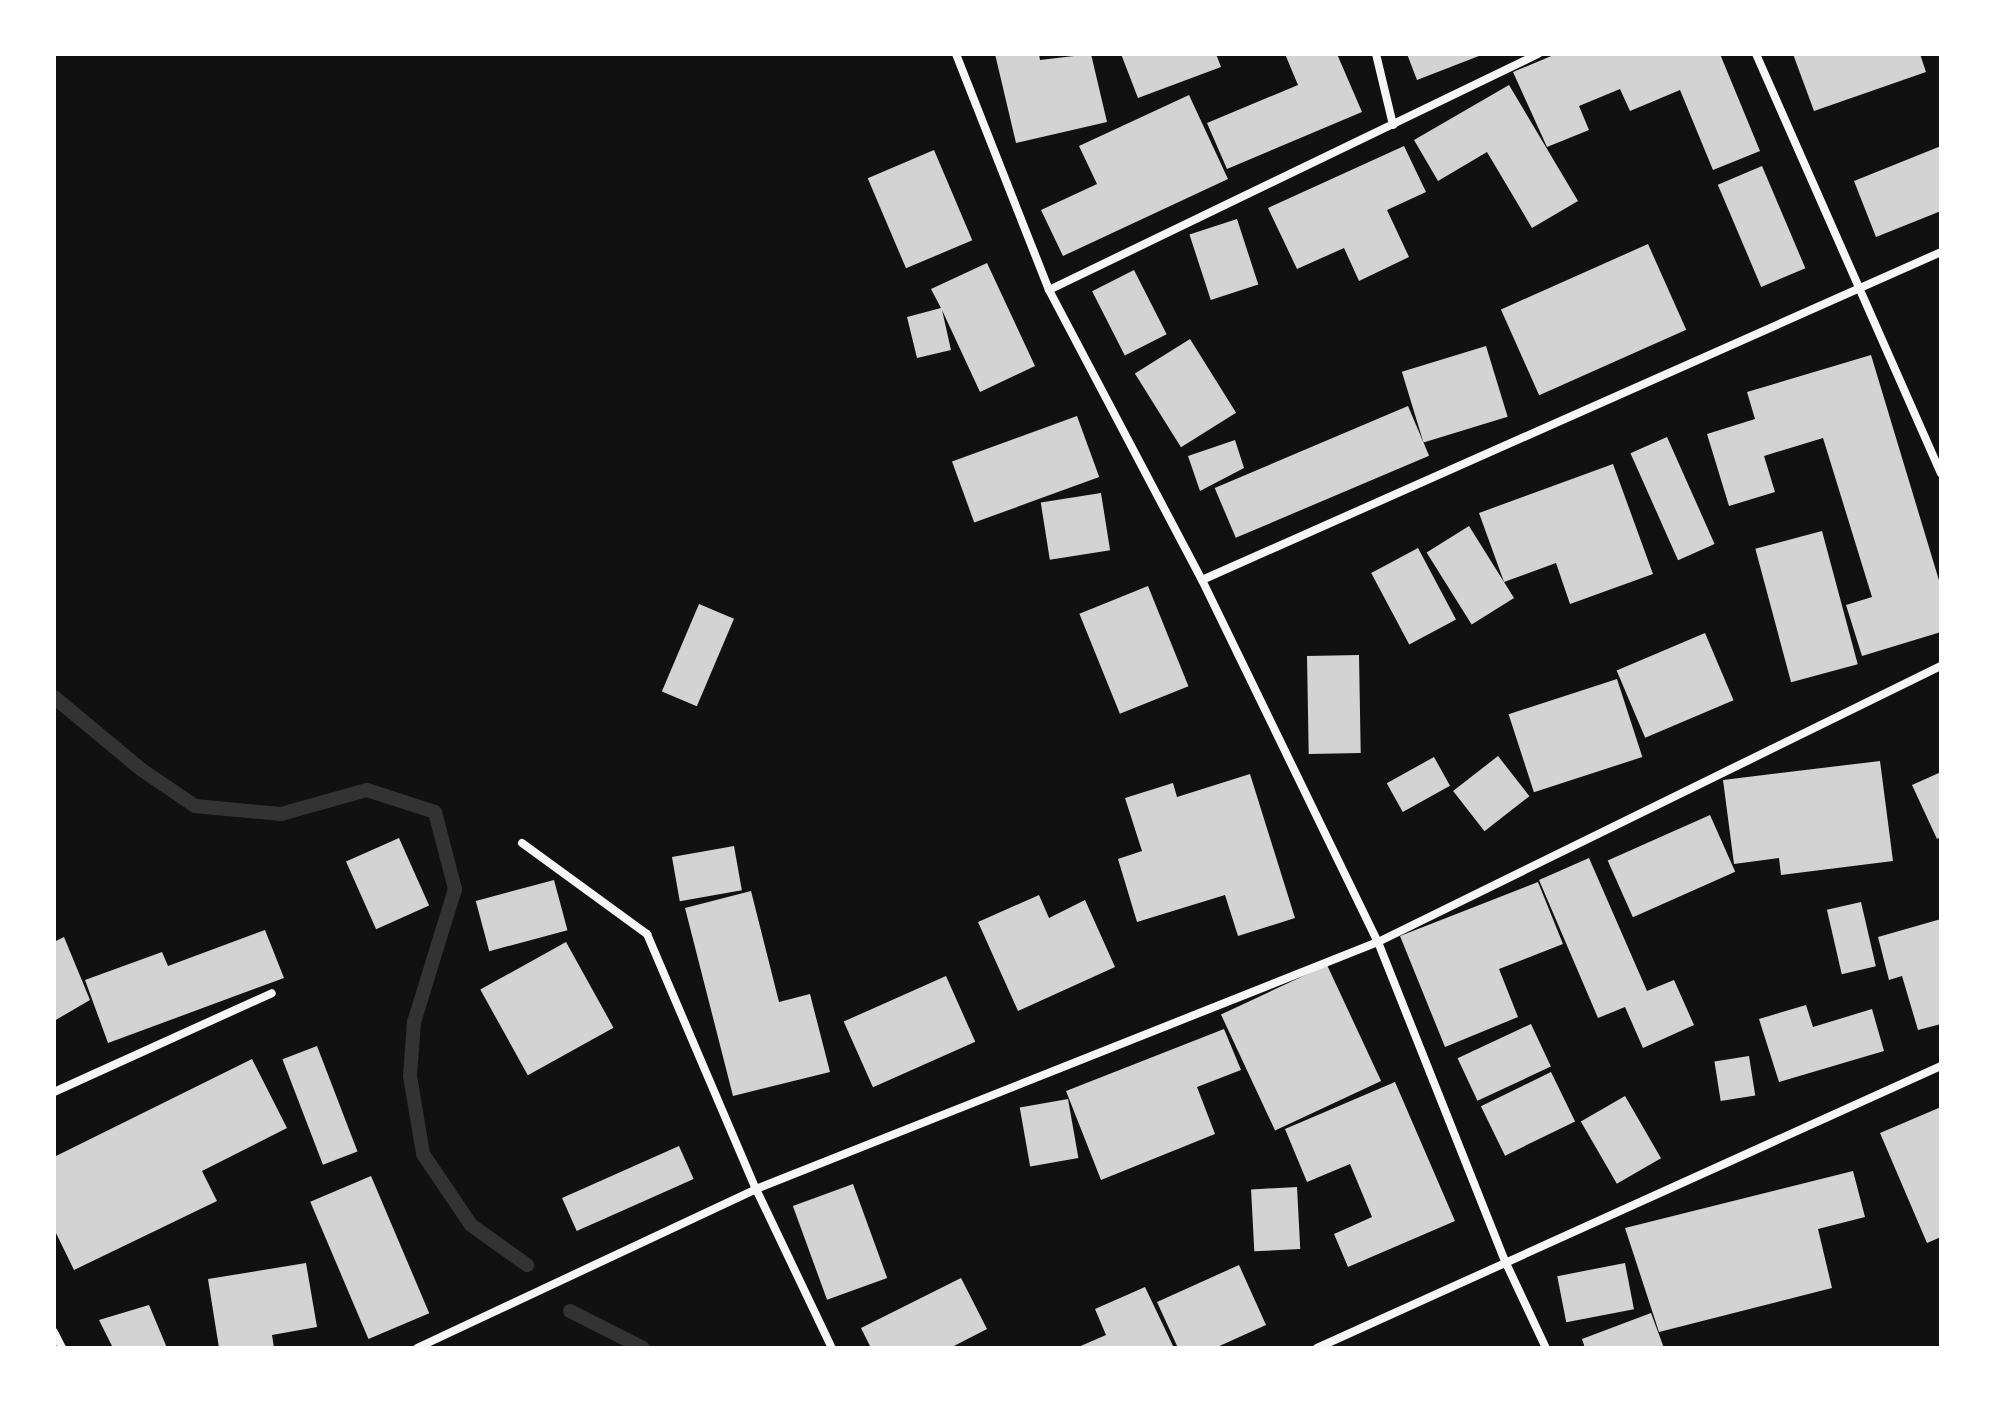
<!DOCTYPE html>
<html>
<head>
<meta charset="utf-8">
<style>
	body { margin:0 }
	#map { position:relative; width:1995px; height:1402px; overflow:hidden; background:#111; font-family:"Times New Roman",serif }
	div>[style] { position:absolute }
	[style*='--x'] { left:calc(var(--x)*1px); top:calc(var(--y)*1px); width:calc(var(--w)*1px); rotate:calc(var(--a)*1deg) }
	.stream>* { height:14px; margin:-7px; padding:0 7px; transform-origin:7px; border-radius:7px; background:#333 }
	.building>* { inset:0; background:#d3d3d3; transform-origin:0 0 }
	.minor>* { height:8px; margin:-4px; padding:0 4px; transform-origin:4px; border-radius:4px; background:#f5f5f5 }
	span { translate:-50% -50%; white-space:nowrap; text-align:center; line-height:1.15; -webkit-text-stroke:8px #fff; paint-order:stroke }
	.frame { position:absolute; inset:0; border:56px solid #fff; pointer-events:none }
</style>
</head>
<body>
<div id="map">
	<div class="stream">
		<i style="--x:54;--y:697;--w:114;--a:39.7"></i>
		<i style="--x:142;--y:770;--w:64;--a:34.2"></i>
		<i style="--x:195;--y:806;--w:86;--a:5.3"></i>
		<i style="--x:281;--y:814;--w:89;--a:-15.6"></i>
		<i style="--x:367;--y:790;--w:71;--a:17.9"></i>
		<i style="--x:435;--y:812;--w:80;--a:75.4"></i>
		<i style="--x:455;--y:889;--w:139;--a:107.1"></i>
		<i style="--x:414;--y:1022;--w:54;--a:94.2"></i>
		<i style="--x:410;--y:1076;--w:79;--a:80.5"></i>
		<i style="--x:423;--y:1154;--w:86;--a:55.9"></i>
		<i style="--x:471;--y:1225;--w:69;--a:35.5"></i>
		<i style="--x:570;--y:1311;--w:82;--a:26.9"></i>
	</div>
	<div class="building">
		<i style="clip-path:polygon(995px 54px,1039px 54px,1040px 60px,1091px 54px,1107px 122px,1016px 143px)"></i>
		<i style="clip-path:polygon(1121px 54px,1216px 54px,1221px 67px,1138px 98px)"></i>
		<i style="clip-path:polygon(1285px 54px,1337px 54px,1362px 112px,1227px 169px,1207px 123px,1298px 85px)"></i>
		<i style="clip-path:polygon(1407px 54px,1484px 54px,1417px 80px)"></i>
		<i style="clip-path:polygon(1556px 54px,1720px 54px,1760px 151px,1713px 170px,1680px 90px,1630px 111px,1620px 89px,1579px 106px,1589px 130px,1547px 147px,1513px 72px)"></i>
		<i style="clip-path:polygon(1793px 54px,1920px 54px,1926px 72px,1814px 111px)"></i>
		<i style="clip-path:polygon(1509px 85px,1578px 201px,1532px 228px,1487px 152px,1438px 181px,1414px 140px)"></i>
		<i style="clip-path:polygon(1189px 95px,1228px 179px,1063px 256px,1041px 210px,1097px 184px,1079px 146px)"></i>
		<i style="clip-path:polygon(1404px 146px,1426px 192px,1387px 210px,1409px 257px,1359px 281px,1344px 248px,1297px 269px,1268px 208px)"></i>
		<i style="clip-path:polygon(1941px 146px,1941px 211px,1876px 237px,1854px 181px)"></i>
		<i style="left:934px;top:150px;width:98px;height:72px;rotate:67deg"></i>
		<i style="left:1762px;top:166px;width:111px;height:48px;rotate:67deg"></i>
		<i style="left:1237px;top:219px;width:69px;height:50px;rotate:72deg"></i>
		<i style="left:1648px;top:244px;width:94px;height:161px;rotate:66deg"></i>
		<i style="clip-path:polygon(987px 263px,1035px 366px,980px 392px,942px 310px,951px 350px,917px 358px,907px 317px,941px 308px,931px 289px)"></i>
		<i style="left:1134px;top:270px;width:72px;height:47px;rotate:63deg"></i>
		<i style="left:1190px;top:339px;width:87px;height:65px;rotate:58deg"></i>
		<i style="left:1486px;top:346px;width:74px;height:88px;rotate:73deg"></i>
		<i style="clip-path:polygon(1871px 355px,1941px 587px,1941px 632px,1862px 656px,1846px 605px,1872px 597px,1823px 438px,1764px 456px,1775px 492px,1729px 506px,1707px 434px,1755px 419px,1747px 392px)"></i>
		<i style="left:1408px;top:406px;width:54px;height:210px;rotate:67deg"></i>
		<i style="left:1077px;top:416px;width:65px;height:133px;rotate:70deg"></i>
		<i style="left:1667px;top:437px;width:117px;height:40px;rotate:66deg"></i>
		<i style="clip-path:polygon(1235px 440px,1244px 468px,1200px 491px,1188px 456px)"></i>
		<i style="clip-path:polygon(1613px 464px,1653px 574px,1570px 604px,1556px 563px,1504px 582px,1479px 513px)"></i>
		<i style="left:1101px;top:493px;width:58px;height:61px;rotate:81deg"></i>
		<i style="left:1469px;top:526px;width:85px;height:50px;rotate:58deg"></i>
		<i style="left:1822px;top:531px;width:138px;height:69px;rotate:75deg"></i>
		<i style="left:1418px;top:548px;width:81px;height:53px;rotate:62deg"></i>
		<i style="left:1148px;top:586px;width:108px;height:74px;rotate:68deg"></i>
		<i style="left:699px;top:604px;width:38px;height:95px;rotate:23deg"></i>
		<i style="left:1705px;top:633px;width:73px;height:96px;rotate:67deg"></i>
		<i style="left:1359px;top:655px;width:98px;height:52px;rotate:89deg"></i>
		<i style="left:1617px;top:679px;width:82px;height:114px;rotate:72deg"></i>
		<i style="left:1498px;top:756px;width:51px;height:57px;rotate:52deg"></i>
		<i style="left:1434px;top:757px;width:33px;height:54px;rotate:61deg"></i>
		<i style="clip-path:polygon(1880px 761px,1893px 861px,1781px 875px,1779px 858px,1734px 864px,1723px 780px)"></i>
		<i style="clip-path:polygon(1941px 772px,1941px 837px,1937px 839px,1912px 785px)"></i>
		<i style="clip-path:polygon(1250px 774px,1295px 918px,1238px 936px,1225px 895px,1137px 922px,1118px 859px,1142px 851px,1125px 798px,1173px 783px,1177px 797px)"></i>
		<i style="left:1710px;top:815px;width:62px;height:112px;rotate:66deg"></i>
		<i style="left:399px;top:838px;width:74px;height:58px;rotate:66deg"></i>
		<i style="left:734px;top:846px;width:45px;height:63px;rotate:80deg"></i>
		<i style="clip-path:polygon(1589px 858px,1647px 991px,1674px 980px,1694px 1025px,1643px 1048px,1625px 1007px,1598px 1018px,1539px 880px)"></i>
		<i style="left:554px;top:880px;width:52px;height:81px;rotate:75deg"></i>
		<i style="clip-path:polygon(1538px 882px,1563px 944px,1499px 969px,1518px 1017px,1445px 1047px,1400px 936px)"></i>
		<i style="clip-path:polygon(751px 891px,779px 1002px,810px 994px,830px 1072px,733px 1096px,685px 908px)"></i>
		<i style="clip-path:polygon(1039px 895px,1049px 918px,1085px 900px,1115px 967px,1018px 1011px,978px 922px)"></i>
		<i style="left:1861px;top:902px;width:66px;height:35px;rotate:77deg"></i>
		<i style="clip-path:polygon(1941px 919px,1941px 1024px,1918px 1030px,1902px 976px,1889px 980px,1878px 937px)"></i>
		<i style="clip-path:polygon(265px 930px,284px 978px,108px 1043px,85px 980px,162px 952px,168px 966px)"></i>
		<i style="clip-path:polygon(64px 937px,90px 1000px,54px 1021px,54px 942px)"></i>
		<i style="left:566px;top:942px;width:98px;height:98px;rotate:61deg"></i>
		<i style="left:1327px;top:965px;width:128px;height:117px;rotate:65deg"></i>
		<i style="left:946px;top:976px;width:72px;height:112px;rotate:66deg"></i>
		<i style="clip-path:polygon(1806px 1005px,1813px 1027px,1872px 1009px,1884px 1051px,1779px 1082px,1759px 1019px)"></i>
		<i style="left:1531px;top:1024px;width:47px;height:81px;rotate:65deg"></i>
		<i style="clip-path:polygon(1224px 1029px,1241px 1070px,1197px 1087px,1215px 1134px,1101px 1180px,1066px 1091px)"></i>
		<i style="left:317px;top:1046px;width:113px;height:37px;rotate:69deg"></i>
		<i style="left:1749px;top:1056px;width:40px;height:35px;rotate:81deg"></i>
		<i style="clip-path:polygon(252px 1059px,287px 1128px,202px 1171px,217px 1201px,74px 1270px,54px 1229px,54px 1157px)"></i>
		<i style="left:1551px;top:1072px;width:55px;height:78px;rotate:64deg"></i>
		<i style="clip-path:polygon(1395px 1082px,1455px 1221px,1348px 1267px,1334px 1234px,1372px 1217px,1350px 1164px,1307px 1182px,1285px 1129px)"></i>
		<i style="left:1625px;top:1096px;width:72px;height:51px;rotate:60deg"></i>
		<i style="left:1068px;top:1099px;width:60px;height:49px;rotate:80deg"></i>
		<i style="clip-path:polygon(1941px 1107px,1941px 1237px,1927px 1243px,1880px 1133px)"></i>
		<i style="left:679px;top:1146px;width:36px;height:128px;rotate:66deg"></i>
		<i style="clip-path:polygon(1853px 1171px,1865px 1217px,1818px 1229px,1832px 1288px,1659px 1332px,1625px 1228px)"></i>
		<i style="left:371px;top:1176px;width:149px;height:66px;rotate:67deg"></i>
		<i style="left:853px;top:1184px;width:100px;height:64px;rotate:70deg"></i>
		<i style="left:1297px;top:1187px;width:62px;height:46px;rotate:87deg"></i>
		<i style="clip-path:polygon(306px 1263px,317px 1327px,272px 1335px,274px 1348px,219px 1348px,208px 1279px)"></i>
		<i style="left:1625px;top:1263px;width:47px;height:69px;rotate:79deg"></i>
		<i style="clip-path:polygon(1239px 1265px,1266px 1325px,1215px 1348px,1178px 1348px,1157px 1302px)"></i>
		<i style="clip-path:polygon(961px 1278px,987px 1329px,950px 1348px,871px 1348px,861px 1328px)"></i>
		<i style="clip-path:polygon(1145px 1287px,1174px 1348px,1076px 1348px,1106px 1335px,1095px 1309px)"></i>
		<i style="clip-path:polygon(149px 1305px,167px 1348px,113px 1348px,99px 1320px)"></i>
		<i style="clip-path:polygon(1651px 1313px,1664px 1348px,1585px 1348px,1582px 1339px)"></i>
	</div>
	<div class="minor">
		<i style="--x:956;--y:54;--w:254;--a:68.5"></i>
		<i style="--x:1049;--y:290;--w:328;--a:62.2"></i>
		<i style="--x:1202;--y:580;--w:403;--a:64.1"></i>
		<i style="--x:1378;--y:942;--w:343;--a:68.3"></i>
		<i style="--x:1505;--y:1261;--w:96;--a:64.8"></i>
		<i style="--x:1376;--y:54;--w:73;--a:76.5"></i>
		<i style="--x:1756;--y:54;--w:458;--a:66.2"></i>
		<i style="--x:1049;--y:290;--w:543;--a:-25.76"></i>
		<i style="--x:1202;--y:580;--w:809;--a:-23.93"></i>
		<i style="--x:522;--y:843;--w:155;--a:36.1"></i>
		<i style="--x:647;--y:934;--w:277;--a:66.9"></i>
		<i style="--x:756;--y:1189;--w:176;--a:64.5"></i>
		<i style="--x:54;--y:1092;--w:239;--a:-24.4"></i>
		<i style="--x:54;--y:1332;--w:18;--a:63"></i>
		<i style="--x:417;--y:1348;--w:374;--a:-25.1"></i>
		<i style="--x:756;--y:1189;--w:669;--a:-21.66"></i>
		<i style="--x:1378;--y:942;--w:627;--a:-26.12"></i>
		<i style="--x:1317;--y:1348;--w:685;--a:-24.32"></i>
	</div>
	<div class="frame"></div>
</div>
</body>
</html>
